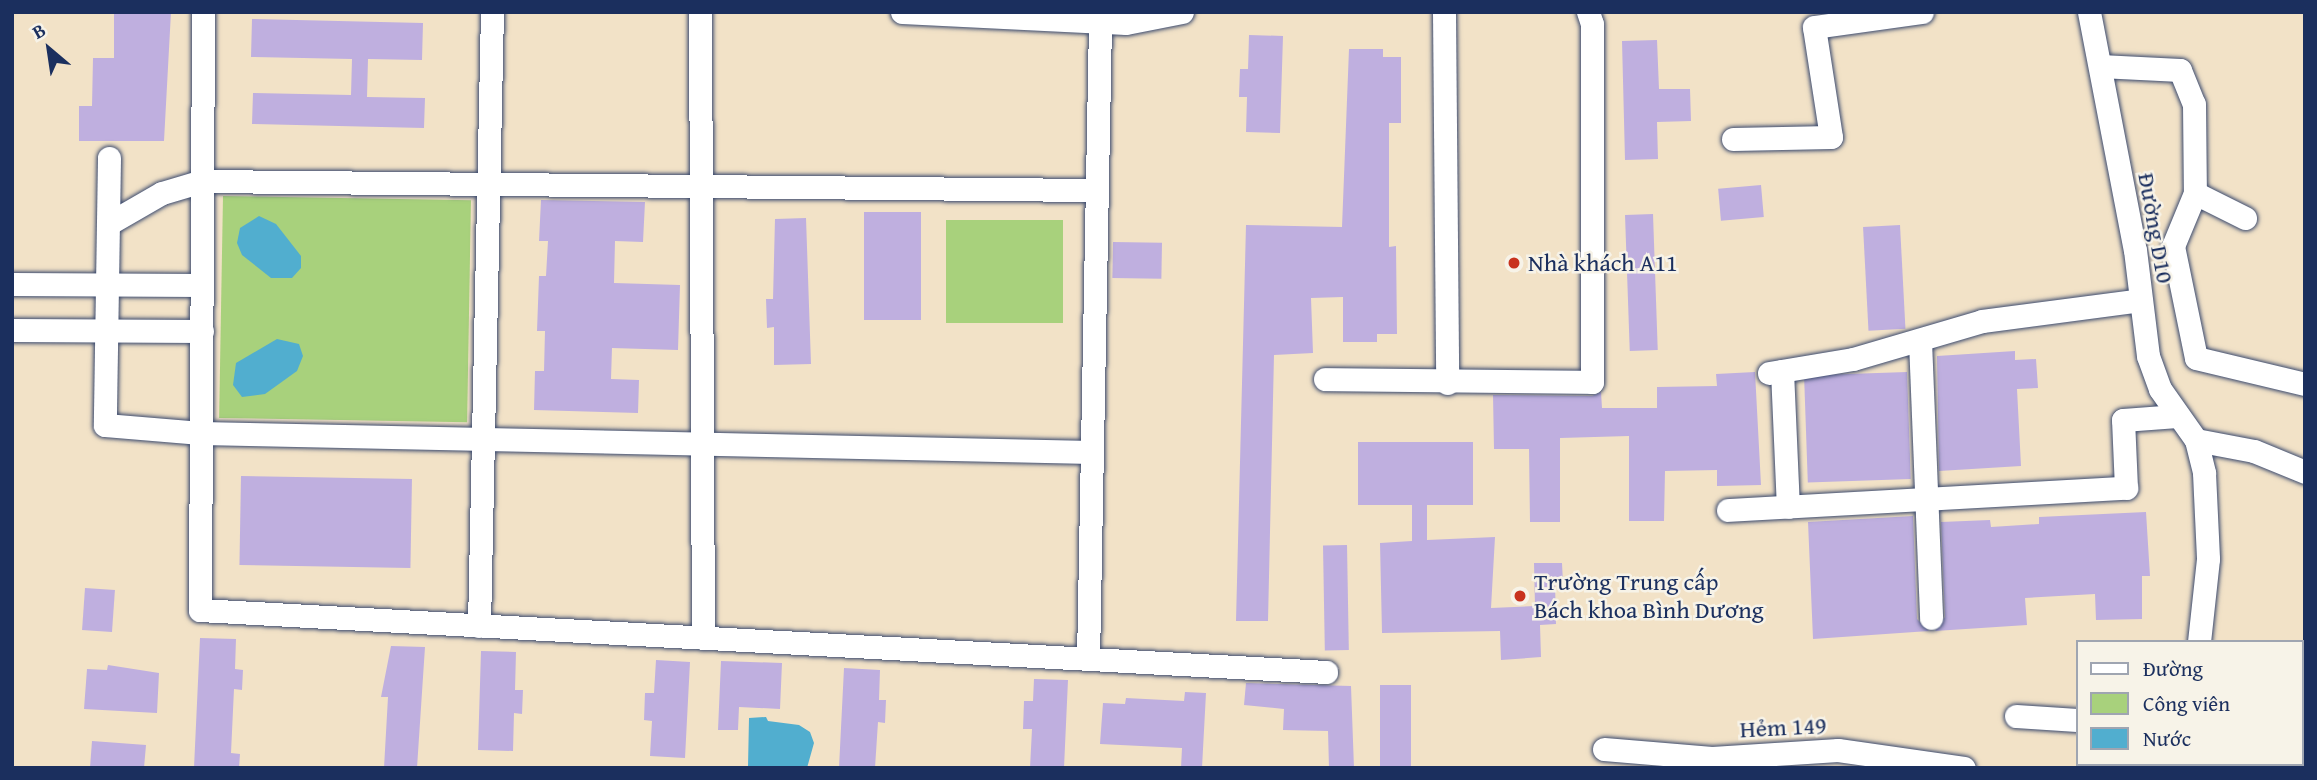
<!DOCTYPE html>
<html>
<head>
<meta charset="utf-8">
<style>
	body { margin:0 }
	#map { position:relative; width:2317px; height:780px; overflow:hidden; background:#f2e2c7; font-family:"Gentium Book Plus",serif }
	div>[style] { position:absolute }
	[style*='--x'] { left:calc(var(--x)*1px); top:calc(var(--y)*1px); width:calc(var(--w)*1px); rotate:calc(var(--a)*1deg) }
	.green>* { inset:0; background:#a8d17c; transform-origin:0 0 }
	.water>* { inset:0; background:#51aecf }
	.building>* { inset:0; background:#bfafdf; transform-origin:0 0 }
	.roads { filter:drop-shadow(0 0 2px #3b4a6e) drop-shadow(0 0 2px #3b4a6e) }
	.minor>* { height:23px; margin:-11.5px; padding:0 11.5px; transform-origin:11.5px; border-radius:11.5px; background:#fff }
	.dots>* { width:19px; height:19px; translate:-50% -50%; box-sizing:border-box; border:4px solid #f7f3e8; border-radius:50% }
	span { translate:-50% -50%; white-space:nowrap; text-align:center; line-height:1.15; -webkit-text-stroke:5px #f7f3e8; paint-order:stroke }
	.street-label { font-size:24px; color:#1b2f5e }
	.poi-label { font-size:24px; color:#1b2f5e }
	.left { translate:0 -50%; text-align:left }
	.frame { position:absolute; inset:0; border:14px solid #1b2f5e; pointer-events:none }
	.legend { position:absolute; left:2076px; top:640px; width:228px; height:126px; box-sizing:border-box; background:#f7f3e8; border:2px solid #9fa5b1; margin:0; padding:9px 12px; list-style:none; font-size:21px; color:#1b2f5e }
	.legend li { display:flex; align-items:center; gap:14px; height:35px }
	.legend b { width:35px; border:2px solid #9fa5b1 }
	.north { position:absolute; left:14px; top:14px; width:70px; height:70px; -webkit-text-stroke:5px #f7f3e8; paint-order:stroke; rotate:331deg; font-size:19px; font-weight:700; line-height:28px; text-align:center; color:#1b2f5e }
	.north::after { content:''; display:block; margin:auto; width:24px; height:32px; background:#1b2f5e; clip-path:polygon(50% 0,100% 100%,50% 72%,0 100%) }
</style>
</head>
<body>
<div id="map">
	<div class="green">
		<i style="left:223px;top:196px;width:248px;height:222px;rotate:1deg"></i>
		<i style="left:946px;top:220px;width:117px;height:103px"></i>
	</div>
	<div class="water">
		<i style="clip-path:polygon(259px 216px,276px 224px,301px 256px,301px 268px,292px 278px,271px 278px,242px 255px,237px 243px,240px 228px)"></i>
		<i style="clip-path:polygon(277px 339px,299px 344px,303px 356px,297px 371px,265px 394px,242px 397px,233px 385px,236px 363px)"></i>
		<i style="clip-path:polygon(766px 717px,768px 721px,799px 725px,810px 732px,814px 743px,807px 768px,748px 767px,749px 718px)"></i>
	</div>
	<div class="building">
		<i style="clip-path:polygon(114px 12px,171px 12px,164px 141px,79px 141px,79px 106px,92px 106px,93px 58px,114px 58px)"></i>
		<i style="clip-path:polygon(252px 19px,423px 23px,422px 60px,368px 59px,367px 97px,425px 98px,424px 128px,252px 124px,253px 93px,351px 95px,352px 59px,251px 57px)"></i>
		<i style="clip-path:polygon(1249px 35px,1283px 36px,1280px 133px,1246px 132px,1247px 97px,1239px 97px,1240px 69px,1248px 69px)"></i>
		<i style="clip-path:polygon(1657px 40px,1659px 89px,1690px 89px,1691px 121px,1657px 122px,1658px 159px,1625px 160px,1622px 41px)"></i>
		<i style="clip-path:polygon(1349px 49px,1383px 49px,1383px 57px,1401px 57px,1401px 123px,1389px 123px,1389px 247px,1396px 246px,1397px 334px,1377px 334px,1377px 342px,1343px 342px,1343px 297px,1311px 298px,1313px 353px,1274px 355px,1268px 621px,1236px 621px,1246px 225px,1342px 227px)"></i>
		<i style="left:1761px;top:185px;width:32px;height:43px;rotate:85deg"></i>
		<i style="clip-path:polygon(541px 200px,645px 202px,643px 242px,615px 241px,614px 283px,680px 285px,678px 350px,612px 348px,611px 379px,639px 380px,638px 413px,534px 410px,535px 371px,544px 371px,545px 331px,537px 331px,539px 276px,546px 276px,548px 241px,539px 241px)"></i>
		<i style="left:864px;top:212px;width:57px;height:108px"></i>
		<i style="left:1653px;top:214px;width:136px;height:28px;rotate:88deg"></i>
		<i style="clip-path:polygon(806px 218px,811px 364px,774px 365px,774px 327px,767px 328px,766px 299px,773px 299px,775px 219px)"></i>
		<i style="left:1900px;top:225px;width:104px;height:37px;rotate:87deg"></i>
		<i style="left:1113px;top:242px;width:49px;height:36px;rotate:1deg"></i>
		<i style="clip-path:polygon(2015px 351px,2015px 360px,2036px 359px,2038px 388px,2017px 389px,2021px 466px,1939px 471px,1937px 356px)"></i>
		<i style="clip-path:polygon(1755px 372px,1761px 485px,1717px 486px,1717px 470px,1665px 471px,1664px 521px,1629px 521px,1629px 436px,1560px 438px,1560px 522px,1530px 522px,1529px 449px,1494px 449px,1493px 395px,1592px 396px,1601px 392px,1602px 408px,1657px 408px,1657px 387px,1717px 386px,1716px 374px)"></i>
		<i style="left:1907px;top:372px;width:107px;height:103px;rotate:88deg"></i>
		<i style="clip-path:polygon(1358px 442px,1473px 442px,1473px 505px,1427px 505px,1427px 540px,1495px 537px,1491px 608px,1535px 606px,1534px 563px,1562px 563px,1563px 583px,1555px 583px,1556px 624px,1540px 625px,1541px 657px,1501px 660px,1500px 631px,1382px 633px,1380px 543px,1412px 541px,1412px 505px,1358px 505px)"></i>
		<i style="left:241px;top:476px;width:171px;height:89px;rotate:1deg"></i>
		<i style="clip-path:polygon(2146px 512px,2150px 576px,2142px 576px,2142px 619px,2096px 620px,2095px 594px,2025px 598px,2027px 625px,1935px 631px,1945px 617px,1941px 522px,1990px 520px,1991px 527px,2039px 524px,2039px 517px)"></i>
		<i style="clip-path:polygon(1913px 516px,1917px 619px,1929px 631px,1813px 639px,1808px 522px)"></i>
		<i style="left:1347px;top:545px;width:105px;height:24px;rotate:89deg"></i>
		<i style="left:85px;top:588px;width:30px;height:42px;rotate:4deg"></i>
		<i style="clip-path:polygon(200px 638px,236px 639px,235px 669px,243px 670px,242px 690px,234px 689px,231px 753px,240px 754px,239px 768px,194px 768px)"></i>
		<i style="clip-path:polygon(391px 646px,425px 647px,417px 768px,384px 768px,388px 697px,381px 697px)"></i>
		<i style="clip-path:polygon(481px 651px,516px 652px,515px 690px,523px 690px,522px 714px,514px 713px,513px 751px,478px 750px)"></i>
		<i style="clip-path:polygon(656px 660px,690px 662px,685px 758px,650px 756px,652px 721px,644px 720px,645px 693px,654px 693px)"></i>
		<i style="clip-path:polygon(721px 661px,782px 663px,780px 709px,739px 707px,738px 730px,718px 730px)"></i>
		<i style="clip-path:polygon(108px 665px,159px 673px,157px 713px,84px 709px,87px 669px,107px 670px)"></i>
		<i style="clip-path:polygon(844px 668px,880px 670px,879px 700px,886px 700px,885px 723px,878px 722px,875px 768px,839px 768px)"></i>
		<i style="clip-path:polygon(1034px 679px,1068px 680px,1064px 768px,1030px 768px,1032px 729px,1023px 729px,1024px 701px,1033px 701px)"></i>
		<i style="clip-path:polygon(1246px 683px,1351px 686px,1354px 768px,1329px 768px,1328px 731px,1283px 730px,1284px 709px,1244px 705px)"></i>
		<i style="left:1380px;top:685px;width:31px;height:83px"></i>
		<i style="clip-path:polygon(1185px 692px,1206px 693px,1202px 768px,1181px 768px,1182px 748px,1100px 744px,1103px 703px,1125px 704px,1126px 698px,1184px 701px)"></i>
		<i style="clip-path:polygon(92px 741px,146px 745px,144px 768px,90px 768px)"></i>
	</div>
	<div class="roads">
		<div class="minor">
			<i style="--x:203;--y:12;--w:598;--a:90.29"></i>
			<i style="--x:200;--y:610;--w:1128;--a:3.15"></i>
			<i style="--x:700;--y:12;--w:626;--a:89.73"></i>
			<i style="--x:902;--y:12;--w:224;--a:2.8"></i>
			<i style="--x:1126;--y:23;--w:57;--a:-11.1"></i>
			<i style="--x:1444;--y:12;--w:371;--a:89.5"></i>
			<i style="--x:2089;--y:12;--w:242;--a:79.1"></i>
			<i style="--x:2135;--y:250;--w:107;--a:83"></i>
			<i style="--x:2148;--y:356;--w:35;--a:70"></i>
			<i style="--x:2160;--y:389;--w:62;--a:54.8"></i>
			<i style="--x:2196;--y:440;--w:34;--a:76"></i>
			<i style="--x:2204;--y:473;--w:86;--a:87.3"></i>
			<i style="--x:2208;--y:559;--w:83;--a:96.2"></i>
			<i style="--x:2100;--y:66;--w:80;--a:2.9"></i>
			<i style="--x:2180;--y:70;--w:37;--a:68"></i>
			<i style="--x:2194;--y:104;--w:89;--a:89.4"></i>
			<i style="--x:2195;--y:193;--w:56;--a:26.6"></i>
			<i style="--x:1733;--y:139;--w:98;--a:-1.2"></i>
			<i style="--x:1831;--y:137;--w:111;--a:-98.8"></i>
			<i style="--x:1814;--y:27;--w:109;--a:-7.9"></i>
			<i style="--x:109;--y:158;--w:267;--a:90.9"></i>
			<i style="--x:105;--y:425;--w:96;--a:4.8"></i>
			<i style="--x:201;--y:433;--w:891;--a:1.22"></i>
			<i style="--x:2195;--y:193;--w:57;--a:112.5"></i>
			<i style="--x:2173;--y:246;--w:114;--a:78.4"></i>
			<i style="--x:2196;--y:358;--w:112;--a:13.4"></i>
			<i style="--x:108;--y:224;--w:62;--a:-29.9"></i>
			<i style="--x:162;--y:193;--w:42;--a:-16.7"></i>
			<i style="--x:202;--y:181;--w:895;--a:0.58"></i>
			<i style="--x:12;--y:284;--w:190;--a:0.3"></i>
			<i style="--x:12;--y:330;--w:190;--a:0.3"></i>
			<i style="--x:1920;--y:341;--w:277;--a:87.7"></i>
			<i style="--x:1782;--y:371;--w:136;--a:87.5"></i>
			<i style="--x:1769;--y:373;--w:85;--a:-9.5"></i>
			<i style="--x:1853;--y:359;--w:134;--a:-16.4"></i>
			<i style="--x:1982;--y:321;--w:160;--a:-7.5"></i>
			<i style="--x:1325;--y:379;--w:267;--a:0.6"></i>
			<i style="--x:1592;--y:382;--w:358;--a:-90"></i>
			<i style="--x:1592;--y:24;--w:13;--a:-108"></i>
			<i style="--x:2196;--y:440;--w:59;--a:10.7"></i>
			<i style="--x:2254;--y:451;--w:55;--a:22.4"></i>
			<i style="--x:1728;--y:510;--w:399;--a:-3.2"></i>
			<i style="--x:2126;--y:488;--w:68;--a:-92.5"></i>
			<i style="--x:2123;--y:420;--w:54;--a:-4.2"></i>
			<i style="--x:479;--y:626;--w:614;--a:-88.79"></i>
			<i style="--x:1088;--y:659;--w:637;--a:-88.92"></i>
			<i style="--x:2301;--y:672;--w:4;--a:0"></i>
			<i style="--x:2016;--y:716;--w:61;--a:3.8"></i>
			<i style="--x:1604;--y:749;--w:108;--a:4.8"></i>
			<i style="--x:1712;--y:758;--w:126;--a:-3.6"></i>
			<i style="--x:1838;--y:750;--w:127;--a:8.1"></i>
			<i style="--x:2180;--y:768;--w:4;--a:-90"></i>
		</div>
	</div>
	<div class="dots">
		<i style="left:1514px;top:263px;background:#c8321e"></i>
		<i style="left:1520px;top:596px;background:#c8321e"></i>
	</div>
	<div class="street-label">
		<span style="left:2156px;top:228px;rotate:80deg">Đường D10</span>
		<span style="left:1783px;top:727px;rotate:-3deg">Hẻm 149</span>
	</div>
	<div class="poi-label">
		<span class="left" style="left:1528px;top:263px">Nhà khách A11</span>
		<span class="left" style="left:1534px;top:596px">Trường Trung cấp<br>Bách khoa Bình Dương</span>
	</div>
	<div class="frame"></div>
	<ul class="legend">
	<li><b style="height:9px;background:#fff"></b>Đường</li>
	<li><b style="height:19px;background:#a8d17c"></b>Công viên</li>
	<li><b style="height:19px;background:#51aecf"></b>Nước</li>
	</ul>
	<div class="north">B</div>
</div>
</body>
</html>
